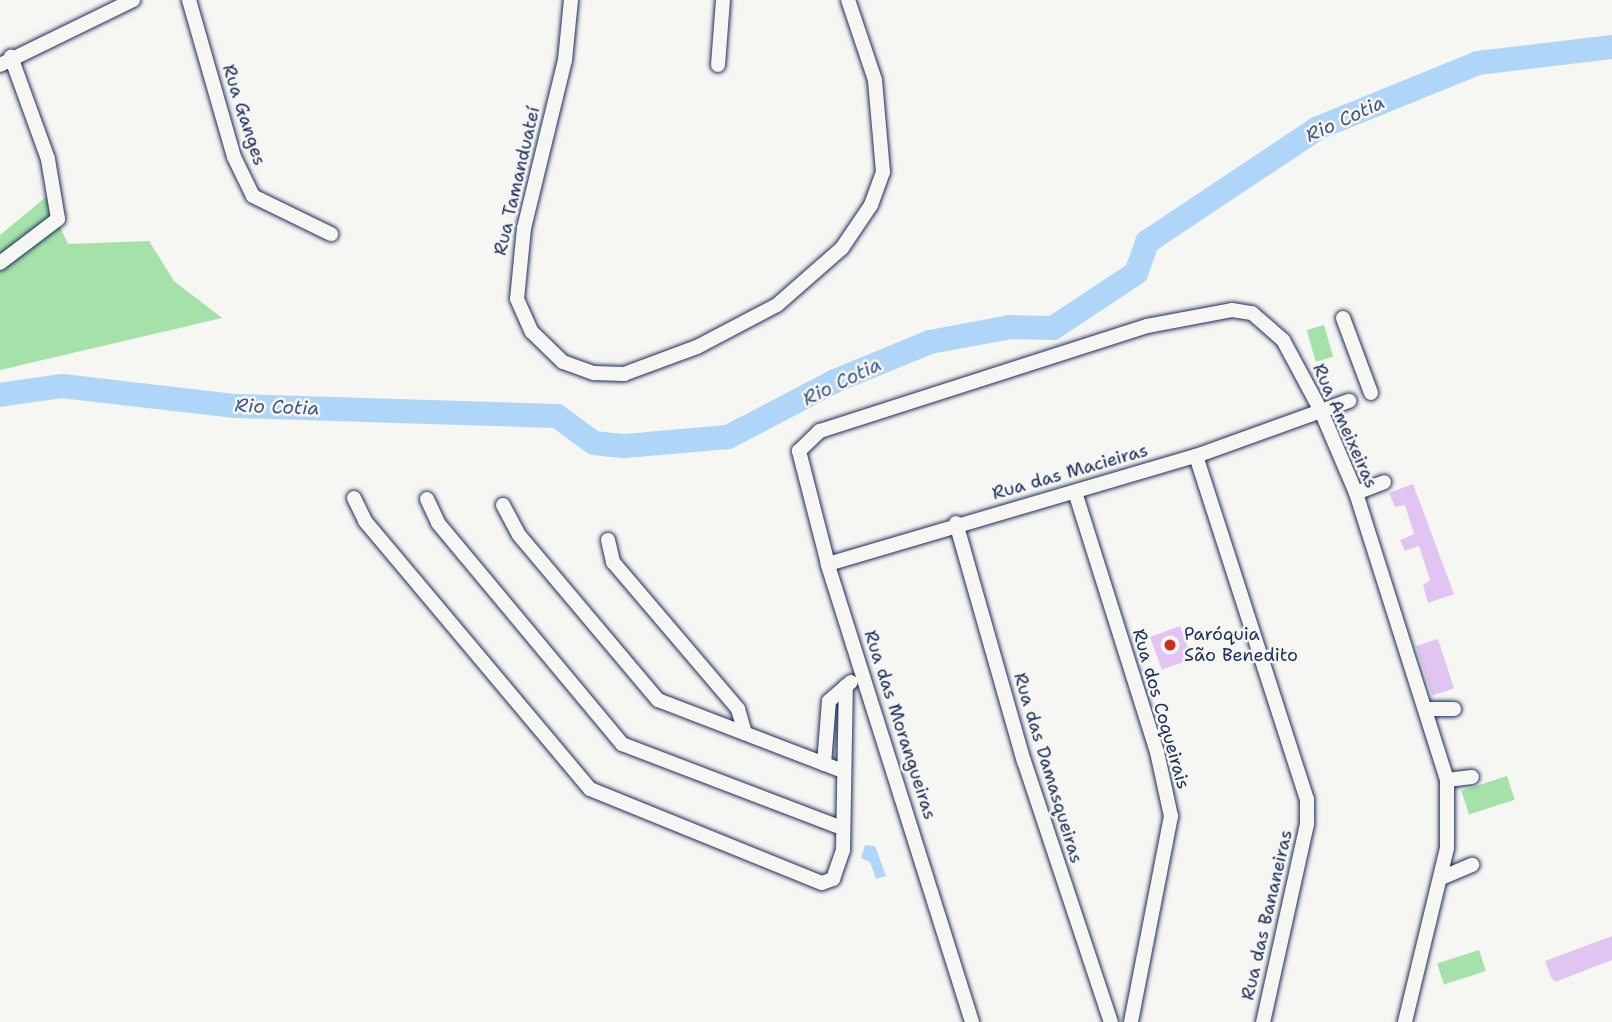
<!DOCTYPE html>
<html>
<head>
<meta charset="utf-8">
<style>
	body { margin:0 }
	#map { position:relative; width:1612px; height:1022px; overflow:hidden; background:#f6f6f2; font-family:"Shantell Sans",sans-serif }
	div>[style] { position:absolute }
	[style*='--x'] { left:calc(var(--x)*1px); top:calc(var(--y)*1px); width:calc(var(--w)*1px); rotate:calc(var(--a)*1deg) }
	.green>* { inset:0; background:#a4e2aa; transform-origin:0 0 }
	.water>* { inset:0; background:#afd5f9 }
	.river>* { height:24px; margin:-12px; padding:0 12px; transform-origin:12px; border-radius:12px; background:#afd5f9 }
	.building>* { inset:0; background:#e2c4f2; transform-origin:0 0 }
	.roads { filter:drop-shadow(0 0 2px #1b2f5e) drop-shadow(0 0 2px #1b2f5e) }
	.minor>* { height:14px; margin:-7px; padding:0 7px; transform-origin:7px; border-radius:7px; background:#f6f6f2 }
	.dots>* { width:19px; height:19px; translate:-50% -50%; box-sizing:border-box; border:4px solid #f6f6f2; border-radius:50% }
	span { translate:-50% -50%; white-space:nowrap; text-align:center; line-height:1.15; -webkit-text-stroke:5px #f6f6f2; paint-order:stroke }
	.street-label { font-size:18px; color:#1b2f5e }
	.poi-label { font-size:18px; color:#1b2f5e }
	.left { translate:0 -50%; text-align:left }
	.water-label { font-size:19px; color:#405885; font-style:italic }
</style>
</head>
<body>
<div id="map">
	<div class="green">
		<i style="clip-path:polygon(46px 197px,68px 244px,149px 241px,174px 281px,222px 318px,0 370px,0 235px)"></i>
		<i style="left:1324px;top:325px;width:33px;height:18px;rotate:74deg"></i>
		<i style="left:1507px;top:776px;width:25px;height:48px;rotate:72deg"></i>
		<i style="left:1479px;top:950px;width:22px;height:44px;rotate:72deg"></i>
	</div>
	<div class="water">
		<i style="clip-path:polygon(865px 845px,875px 846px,886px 876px,876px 879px,870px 862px,861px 858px)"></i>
	</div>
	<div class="river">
		<i style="--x:0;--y:395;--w:63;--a:-8.3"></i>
		<i style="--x:62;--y:386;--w:175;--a:6.6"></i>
		<i style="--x:236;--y:406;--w:321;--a:1.8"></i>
		<i style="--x:557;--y:416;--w:46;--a:36.1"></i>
		<i style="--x:594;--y:443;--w:31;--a:6"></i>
		<i style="--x:625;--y:446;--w:103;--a:-5"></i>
		<i style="--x:728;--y:437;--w:121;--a:-27.6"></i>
		<i style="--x:835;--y:381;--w:103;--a:-22.3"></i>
		<i style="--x:930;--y:342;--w:81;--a:-10.6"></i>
		<i style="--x:1010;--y:327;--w:43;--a:1.3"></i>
		<i style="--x:1053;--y:328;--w:100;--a:-33.5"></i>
		<i style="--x:1136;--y:273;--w:33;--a:-70"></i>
		<i style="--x:1147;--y:242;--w:206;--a:-33.7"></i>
		<i style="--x:1318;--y:128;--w:173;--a:-22.1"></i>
		<i style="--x:1478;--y:63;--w:135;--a:-6.8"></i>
	</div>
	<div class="building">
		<i style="clip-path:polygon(1413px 484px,1454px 594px,1428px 603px,1423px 585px,1430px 580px,1419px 546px,1405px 551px,1400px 540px,1414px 534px,1405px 505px,1395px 507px,1389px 493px)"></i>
		<i style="left:1180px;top:626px;width:35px;height:32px;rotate:70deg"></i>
		<i style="left:1438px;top:639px;width:52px;height:23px;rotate:72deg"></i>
		<i style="clip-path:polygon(1612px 936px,1612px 960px,1555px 982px,1551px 977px,1545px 961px)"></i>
	</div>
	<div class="roads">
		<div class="minor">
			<i style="--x:189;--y:0;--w:163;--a:74"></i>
			<i style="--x:234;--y:157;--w:43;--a:64"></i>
			<i style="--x:253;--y:196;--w:87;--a:26"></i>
			<i style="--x:571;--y:0;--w:60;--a:95.7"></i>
			<i style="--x:565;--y:60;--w:173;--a:103.7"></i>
			<i style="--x:524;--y:228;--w:71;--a:95.6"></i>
			<i style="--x:517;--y:299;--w:36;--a:66"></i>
			<i style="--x:532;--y:332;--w:43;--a:44.1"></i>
			<i style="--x:563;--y:362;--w:33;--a:20"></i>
			<i style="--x:594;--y:373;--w:30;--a:2"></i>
			<i style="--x:624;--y:374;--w:78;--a:-20.3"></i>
			<i style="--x:697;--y:347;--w:90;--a:-27.7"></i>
			<i style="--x:777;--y:305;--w:86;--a:-41.2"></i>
			<i style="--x:842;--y:248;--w:52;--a:-56"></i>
			<i style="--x:871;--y:205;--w:35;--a:-70"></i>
			<i style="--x:883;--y:172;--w:92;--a:-95"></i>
			<i style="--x:875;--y:80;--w:84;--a:-108.6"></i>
			<i style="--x:0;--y:65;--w:148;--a:-26"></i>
			<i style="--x:718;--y:65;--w:65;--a:-85.6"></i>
			<i style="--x:0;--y:263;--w:73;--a:-37.2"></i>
			<i style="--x:58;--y:219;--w:61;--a:-99.5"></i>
			<i style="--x:48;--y:159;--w:109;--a:-109.9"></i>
			<i style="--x:1343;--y:318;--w:80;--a:69.5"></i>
			<i style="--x:1196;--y:456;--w:361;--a:72.1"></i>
			<i style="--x:1307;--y:799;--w:25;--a:90"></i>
			<i style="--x:1307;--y:824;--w:203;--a:102.5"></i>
			<i style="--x:1075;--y:492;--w:273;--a:72.5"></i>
			<i style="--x:1157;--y:752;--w:66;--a:77.7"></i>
			<i style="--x:1171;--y:816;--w:210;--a:101"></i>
			<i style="--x:1356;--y:493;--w:30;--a:-21"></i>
			<i style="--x:354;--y:498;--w:25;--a:64"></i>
			<i style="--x:365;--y:521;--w:350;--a:50"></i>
			<i style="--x:590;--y:789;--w:250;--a:22.1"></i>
			<i style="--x:822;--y:883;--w:12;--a:-20"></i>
			<i style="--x:833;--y:879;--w:31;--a:-71"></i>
			<i style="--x:843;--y:850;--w:164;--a:-89"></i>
			<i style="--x:427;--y:499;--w:26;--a:65"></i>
			<i style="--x:438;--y:523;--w:288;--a:50.2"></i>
			<i style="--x:622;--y:744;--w:232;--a:20.9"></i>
			<i style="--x:503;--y:505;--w:34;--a:62"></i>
			<i style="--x:519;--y:535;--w:216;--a:49.9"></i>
			<i style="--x:658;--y:700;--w:198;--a:21"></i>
			<i style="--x:956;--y:523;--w:248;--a:74.1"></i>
			<i style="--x:1024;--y:761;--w:275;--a:71.6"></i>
			<i style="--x:608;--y:540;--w:23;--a:77"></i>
			<i style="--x:613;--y:562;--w:193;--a:49.6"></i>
			<i style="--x:738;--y:709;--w:25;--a:74"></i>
			<i style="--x:828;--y:564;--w:384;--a:-16.4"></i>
			<i style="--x:1196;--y:456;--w:163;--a:-19.8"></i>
			<i style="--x:1428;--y:709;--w:26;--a:0"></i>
			<i style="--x:824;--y:764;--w:63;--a:-85.5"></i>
			<i style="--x:829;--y:701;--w:29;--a:-41"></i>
			<i style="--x:1447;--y:780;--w:25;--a:-7"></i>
			<i style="--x:1441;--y:878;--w:34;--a:-23"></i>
			<i style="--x:972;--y:1022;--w:480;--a:-107.5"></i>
			<i style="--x:828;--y:564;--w:117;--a:-104.4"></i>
			<i style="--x:799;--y:451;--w:29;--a:-44"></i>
			<i style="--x:820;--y:431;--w:343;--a:-17.8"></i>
			<i style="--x:1147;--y:326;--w:86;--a:-10.7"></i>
			<i style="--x:1232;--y:310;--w:20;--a:9"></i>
			<i style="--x:1252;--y:313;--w:41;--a:41.1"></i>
			<i style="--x:1283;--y:340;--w:81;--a:61.8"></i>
			<i style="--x:1321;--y:411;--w:89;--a:66.9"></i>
			<i style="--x:1356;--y:493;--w:301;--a:72.4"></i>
			<i style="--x:1447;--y:780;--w:68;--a:90"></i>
			<i style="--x:1447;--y:848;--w:179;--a:103.6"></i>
		</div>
	</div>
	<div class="dots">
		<i style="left:1170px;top:645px;background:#c8321e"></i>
	</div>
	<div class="street-label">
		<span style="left:244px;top:115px;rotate:72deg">Rua Ganges</span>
		<span style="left:517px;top:181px;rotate:-77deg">Rua Tamanduateí</span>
		<span style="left:1345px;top:426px;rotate:66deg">Rua Ameixeiras</span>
		<span style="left:1070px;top:472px;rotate:-16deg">Rua das Macieiras</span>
		<span style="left:1161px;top:709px;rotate:74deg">Rua dos Coqueirais</span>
		<span style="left:900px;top:725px;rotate:72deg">Rua das Morangueiras</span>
		<span style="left:1048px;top:768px;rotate:73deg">Rua das Damasqueiras</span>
		<span style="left:1267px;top:915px;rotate:-77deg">Rua das Bananeiras</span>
	</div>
	<div class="poi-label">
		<span class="left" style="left:1184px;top:645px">Paróquia<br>São Benedito</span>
	</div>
	<div class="water-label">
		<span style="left:1345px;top:119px;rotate:-25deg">Rio Cotia</span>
		<span style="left:842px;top:382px;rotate:-26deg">Rio Cotia</span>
		<span style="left:277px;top:407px;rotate:2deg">Rio Cotia</span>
	</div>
</div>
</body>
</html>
